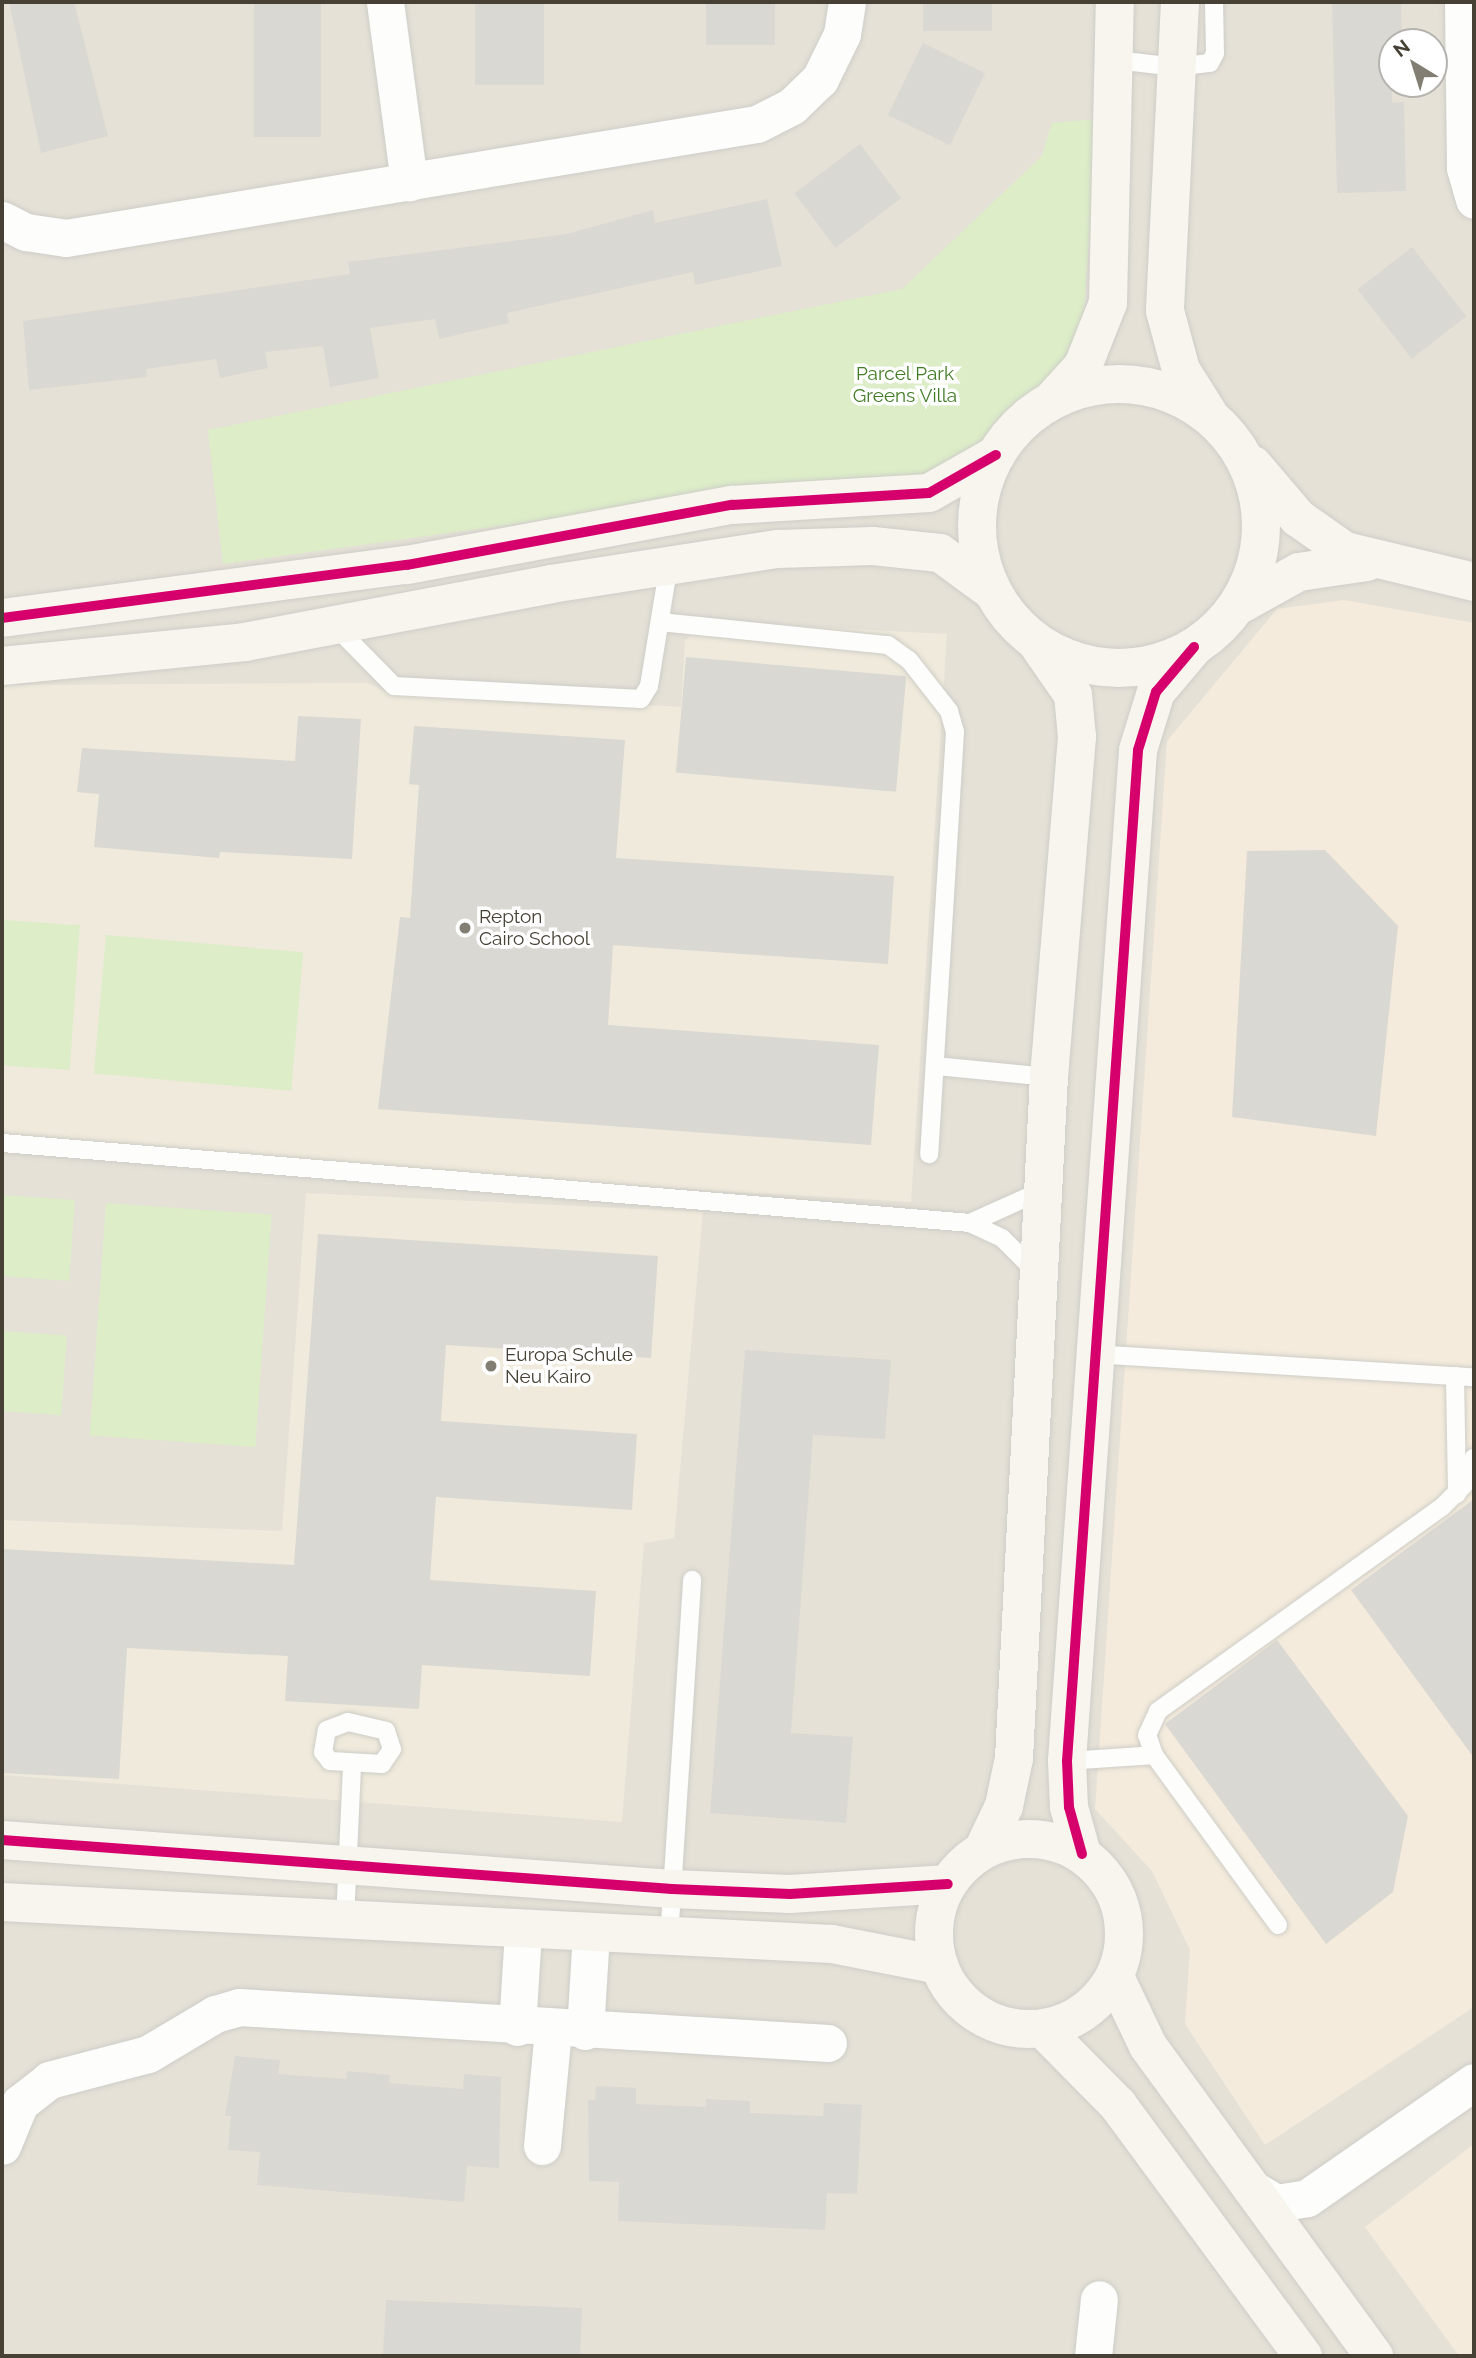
<!DOCTYPE html>
<html>
<head>
<meta charset="utf-8">
<style>
	body { margin:0 }
	#map { position:relative; width:1476px; height:2358px; overflow:hidden; background:#f0efea; font-family:Raleway,sans-serif }
	div>[style] { position:absolute }
	[style*='--x'] { left:calc(var(--x)*1px); top:calc(var(--y)*1px); width:calc(var(--w)*1px); rotate:calc(var(--a)*1deg) }
	.residential>* { inset:0; background:#e5e1d7 }
	.commercial>* { inset:0; background:#f4ebdc }
	.education>* { inset:0; background:#efeadb }
	.green>* { inset:0; background:#dcedc8; transform-origin:0 0 }
	.building>* { inset:0; background:#dad8d2; transform-origin:0 0 }
	.roads { filter:drop-shadow(0 0 2px #cecdc7) drop-shadow(0 0 2px #cecdc7) }
	.lane>* { height:18px; margin:-9px; padding:0 9px; transform-origin:9px; border-radius:9px; background:#fdfdfc }
	.street>* { height:37px; margin:-18.5px; padding:0 18.5px; transform-origin:18.5px; border-radius:18.5px; background:#fdfdfc }
	.secondary>* { height:38px; margin:-19px; padding:0 19px; transform-origin:19px; border-radius:19px; background:#f7f5ee }
	.secondary>.ring { margin:-19px; padding:0; box-sizing:content-box; background:none; border:38px solid #f7f5ee; border-radius:50% }
	.cycleway>* { height:10px; margin:-5px; padding:0 5px; transform-origin:5px; border-radius:5px; background:#d6006c }
	.dots>* { width:19px; height:19px; translate:-50% -50%; box-sizing:border-box; border:4px solid #fff; border-radius:50% }
	span { translate:-50% -50%; white-space:nowrap; text-align:center; line-height:1.15; -webkit-text-stroke:7px #fff; paint-order:stroke }
	.park-label { font-size:19px; color:#427c25 }
	.poi-label { font-size:19px; color:#474135 }
	.left { translate:0 -50%; text-align:left }
	.frame { position:absolute; inset:0; border:4px solid #474135; pointer-events:none }
	.north { position:absolute; left:1378px; top:28px; width:70px; height:70px; box-sizing:border-box; background:#fff; border:2px solid #b5b3ae; border-radius:50%; rotate:322deg; font-size:19px; font-weight:700; line-height:28px; text-align:center; color:#474135 }
	.north::after { content:''; display:block; margin:auto; width:24px; height:32px; background:#827e74; clip-path:polygon(50% 0,100% 100%,50% 72%,0 100%) }
</style>
</head>
<body>
<div id="map">
	<div class="residential">
		<i style="clip-path:polygon(evenodd,2px 2px,1474px 2px,1474px 2356px,2px 2356px,2px 2px,1392px 42px,1434px 42px,1434px 84px,1392px 84px,1392px 42px)"></i>
	</div>
	<div class="commercial">
		<i style="clip-path:polygon(1344px 600px,1474px 623px,1474px 2007px,1265px 2145px,1185px 2024px,1190px 1950px,1152px 1871px,1095px 1809px,1167px 741px,1277px 609px)"></i>
		<i style="clip-path:polygon(1474px 2144px,1474px 2356px,1459px 2356px,1365px 2227px)"></i>
	</div>
	<div class="education">
		<i style="clip-path:polygon(704px 621px,947px 634px,911px 1202px,2px 1149px,2px 685px,367px 683px,384px 690px,681px 707px,685px 641px)"></i>
		<i style="clip-path:polygon(306px 1193px,703px 1212px,674px 1538px,644px 1543px,622px 1822px,2px 1775px,2px 1520px,282px 1531px)"></i>
	</div>
	<div class="green">
		<i style="clip-path:polygon(1098px 119px,1082px 336px,1052px 380px,1016px 408px,978px 455px,925px 481px,855px 477px,223px 564px,208px 430px,902px 289px,1042px 156px,1052px 123px)"></i>
		<i style="left:3px;top:920px;width:77px;height:145px;rotate:4deg"></i>
		<i style="left:106px;top:935px;width:198px;height:139px;rotate:5deg"></i>
		<i style="left:2px;top:1195px;width:73px;height:81px;rotate:4deg"></i>
		<i style="left:106px;top:1203px;width:166px;height:233px;rotate:4deg"></i>
		<i style="left:2px;top:1331px;width:65px;height:80px;rotate:4deg"></i>
	</div>
	<div class="building">
		<i style="clip-path:polygon(9px 2px,74px 2px,108px 136px,41px 153px)"></i>
		<i style="left:254px;top:2px;width:67px;height:135px"></i>
		<i style="left:475px;top:2px;width:69px;height:83px"></i>
		<i style="left:706px;top:2px;width:69px;height:43px"></i>
		<i style="left:923px;top:2px;width:69px;height:29px"></i>
		<i style="clip-path:polygon(1332px 2px,1401px 2px,1402px 42px,1392px 42px,1392px 103px,1404px 102px,1406px 191px,1337px 193px)"></i>
		<i style="left:923px;top:43px;width:69px;height:80px;rotate:26deg"></i>
		<i style="left:860px;top:144px;width:68px;height:82px;rotate:53deg"></i>
		<i style="clip-path:polygon(767px 199px,782px 266px,695px 285px,693px 272px,507px 313px,509px 323px,439px 339px,435px 319px,370px 328px,379px 378px,330px 387px,323px 346px,265px 352px,268px 368px,220px 378px,216px 359px,146px 369px,147px 377px,29px 390px,23px 321px,350px 274px,348px 262px,567px 234px,653px 210px,655px 223px)"></i>
		<i style="left:1412px;top:247px;width:88px;height:69px;rotate:52deg"></i>
		<i style="left:686px;top:657px;width:221px;height:116px;rotate:5deg"></i>
		<i style="clip-path:polygon(298px 716px,361px 719px,352px 859px,220px 852px,219px 858px,94px 847px,99px 794px,77px 792px,82px 748px,295px 761px)"></i>
		<i style="clip-path:polygon(414px 726px,625px 740px,616px 858px,894px 876px,888px 964px,613px 945px,608px 1025px,879px 1045px,871px 1145px,378px 1109px,400px 917px,410px 918px,419px 785px,409px 784px)"></i>
		<i style="clip-path:polygon(1325px 850px,1398px 926px,1376px 1136px,1232px 1117px,1247px 851px)"></i>
		<i style="clip-path:polygon(318px 1234px,658px 1256px,651px 1358px,446px 1345px,441px 1421px,637px 1434px,632px 1510px,436px 1497px,430px 1580px,596px 1591px,590px 1676px,422px 1665px,419px 1709px,285px 1701px,288px 1656px,127px 1648px,119px 1779px,2px 1773px,2px 1549px,294px 1565px)"></i>
		<i style="clip-path:polygon(745px 1350px,891px 1360px,885px 1439px,813px 1435px,791px 1733px,853px 1737px,846px 1823px,710px 1813px)"></i>
		<i style="clip-path:polygon(1474px 1499px,1474px 1758px,1351px 1590px)"></i>
		<i style="clip-path:polygon(1277px 1640px,1408px 1816px,1393px 1892px,1326px 1944px,1165px 1724px)"></i>
		<i style="clip-path:polygon(235px 2056px,280px 2060px,278px 2074px,346px 2079px,347px 2071px,390px 2075px,389px 2083px,463px 2089px,464px 2074px,501px 2077px,499px 2168px,467px 2166px,464px 2202px,257px 2185px,260px 2152px,228px 2150px,231px 2116px,225px 2116px)"></i>
		<i style="clip-path:polygon(596px 2086px,636px 2088px,636px 2104px,706px 2107px,706px 2099px,750px 2101px,750px 2113px,823px 2116px,824px 2103px,862px 2105px,857px 2194px,827px 2193px,825px 2230px,618px 2221px,619px 2182px,589px 2181px,588px 2100px,595px 2100px)"></i>
		<i style="clip-path:polygon(386px 2300px,582px 2308px,580px 2356px,383px 2356px)"></i>
	</div>
	<div class="roads">
		<div class="lane">
			<i style="--x:1116;--y:60;--w:60;--a:6.7"></i>
			<i style="--x:1176;--y:67;--w:34;--a:-7"></i>
			<i style="--x:1210;--y:63;--w:11;--a:-63"></i>
			<i style="--x:1215;--y:53;--w:51;--a:-91.1"></i>
			<i style="--x:660;--y:622;--w:229;--a:5.8"></i>
			<i style="--x:888;--y:645;--w:26;--a:36"></i>
			<i style="--x:909;--y:660;--w:65;--a:51.9"></i>
			<i style="--x:949;--y:711;--w:22;--a:74"></i>
			<i style="--x:955;--y:732;--w:423;--a:93.5"></i>
			<i style="--x:336;--y:627;--w:83;--a:45.5"></i>
			<i style="--x:394;--y:686;--w:247;--a:3"></i>
			<i style="--x:641;--y:699;--w:15;--a:-58"></i>
			<i style="--x:649;--y:686;--w:124;--a:-80.7"></i>
			<i style="--x:936;--y:1066;--w:114;--a:5.6"></i>
			<i style="--x:2;--y:1143;--w:971;--a:4.72"></i>
			<i style="--x:970;--y:1223;--w:35;--a:25"></i>
			<i style="--x:1002;--y:1238;--w:47;--a:45"></i>
			<i style="--x:970;--y:1223;--w:80;--a:-24.3"></i>
			<i style="--x:1093;--y:1354;--w:382;--a:3.5"></i>
			<i style="--x:1455;--y:1376;--w:118;--a:89"></i>
			<i style="--x:348;--y:1722;--w:39;--a:13"></i>
			<i style="--x:386;--y:1731;--w:19;--a:72"></i>
			<i style="--x:392;--y:1749;--w:18;--a:124"></i>
			<i style="--x:382;--y:1764;--w:52;--a:-176.7"></i>
			<i style="--x:330;--y:1761;--w:11;--a:-128"></i>
			<i style="--x:323;--y:1752;--w:22;--a:-80"></i>
			<i style="--x:327;--y:1730;--w:22;--a:-21"></i>
			<i style="--x:1067;--y:1761;--w:87;--a:-3.9"></i>
			<i style="--x:345;--y:1921;--w:154;--a:-87.4"></i>
			<i style="--x:1278;--y:1925;--w:210;--a:-126.1"></i>
			<i style="--x:1154;--y:1755;--w:21;--a:-109"></i>
			<i style="--x:1147;--y:1735;--w:26;--a:-65"></i>
			<i style="--x:1158;--y:1711;--w:350;--a:-35.7"></i>
			<i style="--x:1442;--y:1507;--w:31;--a:-45"></i>
			<i style="--x:1464;--y:1485;--w:29;--a:-70"></i>
			<i style="--x:669;--y:1938;--w:359;--a:-86.3"></i>
		</div>
		<div class="street">
			<i style="--x:385;--y:2;--w:182;--a:82.4"></i>
			<i style="--x:1463;--y:2;--w:166;--a:89.3"></i>
			<i style="--x:1465;--y:168;--w:33;--a:74"></i>
			<i style="--x:2;--y:220;--w:27;--a:27"></i>
			<i style="--x:26;--y:232;--w:40;--a:8.5"></i>
			<i style="--x:66;--y:238;--w:700;--a:-9.37"></i>
			<i style="--x:757;--y:124;--w:39;--a:-27"></i>
			<i style="--x:792;--y:106;--w:39;--a:-44"></i>
			<i style="--x:820;--y:79;--w:50;--a:-63.9"></i>
			<i style="--x:842;--y:34;--w:32;--a:-81"></i>
			<i style="--x:517;--y:2027;--w:96;--a:-86.4"></i>
			<i style="--x:585;--y:2031;--w:97;--a:-86.5"></i>
			<i style="--x:2;--y:2146;--w:47;--a:-67.3"></i>
			<i style="--x:20;--y:2103;--w:37;--a:-38"></i>
			<i style="--x:49;--y:2080;--w:102;--a:-14.7"></i>
			<i style="--x:148;--y:2054;--w:78;--a:-30.8"></i>
			<i style="--x:215;--y:2014;--w:25;--a:-16"></i>
			<i style="--x:239;--y:2007;--w:590;--a:3.5"></i>
			<i style="--x:542;--y:2146;--w:118;--a:-84.6"></i>
			<i style="--x:1251;--y:2188;--w:29;--a:31"></i>
			<i style="--x:1276;--y:2203;--w:31;--a:-9"></i>
			<i style="--x:1307;--y:2198;--w:203;--a:-34.8"></i>
			<i style="--x:1093;--y:2356;--w:57;--a:-84"></i>
		</div>
		<div class="secondary">
			<i style="--x:1180;--y:2;--w:309;--a:92.8"></i>
			<i style="--x:1165;--y:311;--w:61;--a:74.8"></i>
			<i style="--x:1181;--y:370;--w:51;--a:57.9"></i>
			<i class="ring" style="left:977px;top:384px;width:246px;height:246px"></i>
			<i style="--x:1053;--y:399;--w:45;--a:-47.7"></i>
			<i style="--x:1083;--y:366;--w:68;--a:-68.4"></i>
			<i style="--x:1108;--y:303;--w:301;--a:-88.7"></i>
			<i style="--x:1253;--y:465;--w:70;--a:49.7"></i>
			<i style="--x:1298;--y:518;--w:57;--a:35.1"></i>
			<i style="--x:1345;--y:551;--w:133;--a:13.5"></i>
			<i style="--x:1236;--y:607;--w:72;--a:-29.1"></i>
			<i style="--x:1299;--y:572;--w:69;--a:-8.4"></i>
			<i style="--x:2;--y:618;--w:408;--a:-7.5"></i>
			<i style="--x:407;--y:565;--w:330;--a:-10.5"></i>
			<i style="--x:732;--y:505;--w:197;--a:-3.5"></i>
			<i style="--x:929;--y:493;--w:77;--a:-29.6"></i>
			<i style="--x:2;--y:666;--w:244;--a:-5.6"></i>
			<i style="--x:245;--y:642;--w:311;--a:-10.7"></i>
			<i style="--x:551;--y:584;--w:230;--a:-8.8"></i>
			<i style="--x:778;--y:549;--w:95;--a:-1.8"></i>
			<i style="--x:873;--y:546;--w:67;--a:6"></i>
			<i style="--x:940;--y:553;--w:63;--a:36"></i>
			<i class="ring" style="left:934px;top:1839px;width:152px;height:152px"></i>
			<i style="--x:2;--y:1840;--w:672;--a:4.18"></i>
			<i style="--x:672;--y:1889;--w:118;--a:2.4"></i>
			<i style="--x:790;--y:1894;--w:158;--a:-3.6"></i>
			<i style="--x:983;--y:1850;--w:49;--a:-64.5"></i>
			<i style="--x:1004;--y:1806;--w:49;--a:-78.2"></i>
			<i style="--x:1014;--y:1758;--w:682;--a:-87.06"></i>
			<i style="--x:1049;--y:1077;--w:341;--a:-85.3"></i>
			<i style="--x:1077;--y:737;--w:42;--a:-95.4"></i>
			<i style="--x:1073;--y:695;--w:63;--a:-124.7"></i>
			<i style="--x:1082;--y:1854;--w:49;--a:-105.5"></i>
			<i style="--x:1069;--y:1807;--w:46;--a:-92.5"></i>
			<i style="--x:1067;--y:1761;--w:1013;--a:-85.98"></i>
			<i style="--x:1138;--y:750;--w:61;--a:-72.8"></i>
			<i style="--x:1156;--y:692;--w:59;--a:-49.8"></i>
			<i style="--x:2;--y:1902;--w:831;--a:2.9"></i>
			<i style="--x:832;--y:1944;--w:109;--a:11.1"></i>
			<i style="--x:1115;--y:1977;--w:76;--a:64.4"></i>
			<i style="--x:1148;--y:2046;--w:384;--a:53.9"></i>
			<i style="--x:1043;--y:2029;--w:107;--a:45.4"></i>
			<i style="--x:1118;--y:2105;--w:312;--a:53.6"></i>
		</div>
	</div>
	<div class="cycleway">
		<i style="--x:2;--y:618;--w:408;--a:-7.5"></i>
		<i style="--x:407;--y:565;--w:330;--a:-10.5"></i>
		<i style="--x:732;--y:505;--w:197;--a:-3.5"></i>
		<i style="--x:929;--y:493;--w:77;--a:-29.6"></i>
		<i style="--x:2;--y:1840;--w:672;--a:4.18"></i>
		<i style="--x:672;--y:1889;--w:118;--a:2.4"></i>
		<i style="--x:790;--y:1894;--w:158;--a:-3.6"></i>
		<i style="--x:1082;--y:1854;--w:49;--a:-105.5"></i>
		<i style="--x:1069;--y:1807;--w:46;--a:-92.5"></i>
		<i style="--x:1067;--y:1761;--w:1013;--a:-85.98"></i>
		<i style="--x:1138;--y:750;--w:61;--a:-72.8"></i>
		<i style="--x:1156;--y:692;--w:59;--a:-49.8"></i>
	</div>
	<div class="dots">
		<i style="left:465px;top:928px;background:#827e74"></i>
		<i style="left:491px;top:1366px;background:#827e74"></i>
	</div>
	<div class="park-label">
		<span style="left:905px;top:385px">Parcel Park<br>Greens Villa</span>
	</div>
	<div class="poi-label">
		<span class="left" style="left:479px;top:928px">Repton<br>Cairo School</span>
		<span class="left" style="left:505px;top:1366px">Europa Schule<br>Neu Kairo</span>
	</div>
	<div class="frame"></div>
	<div class="north">N</div>
</div>
</body>
</html>
